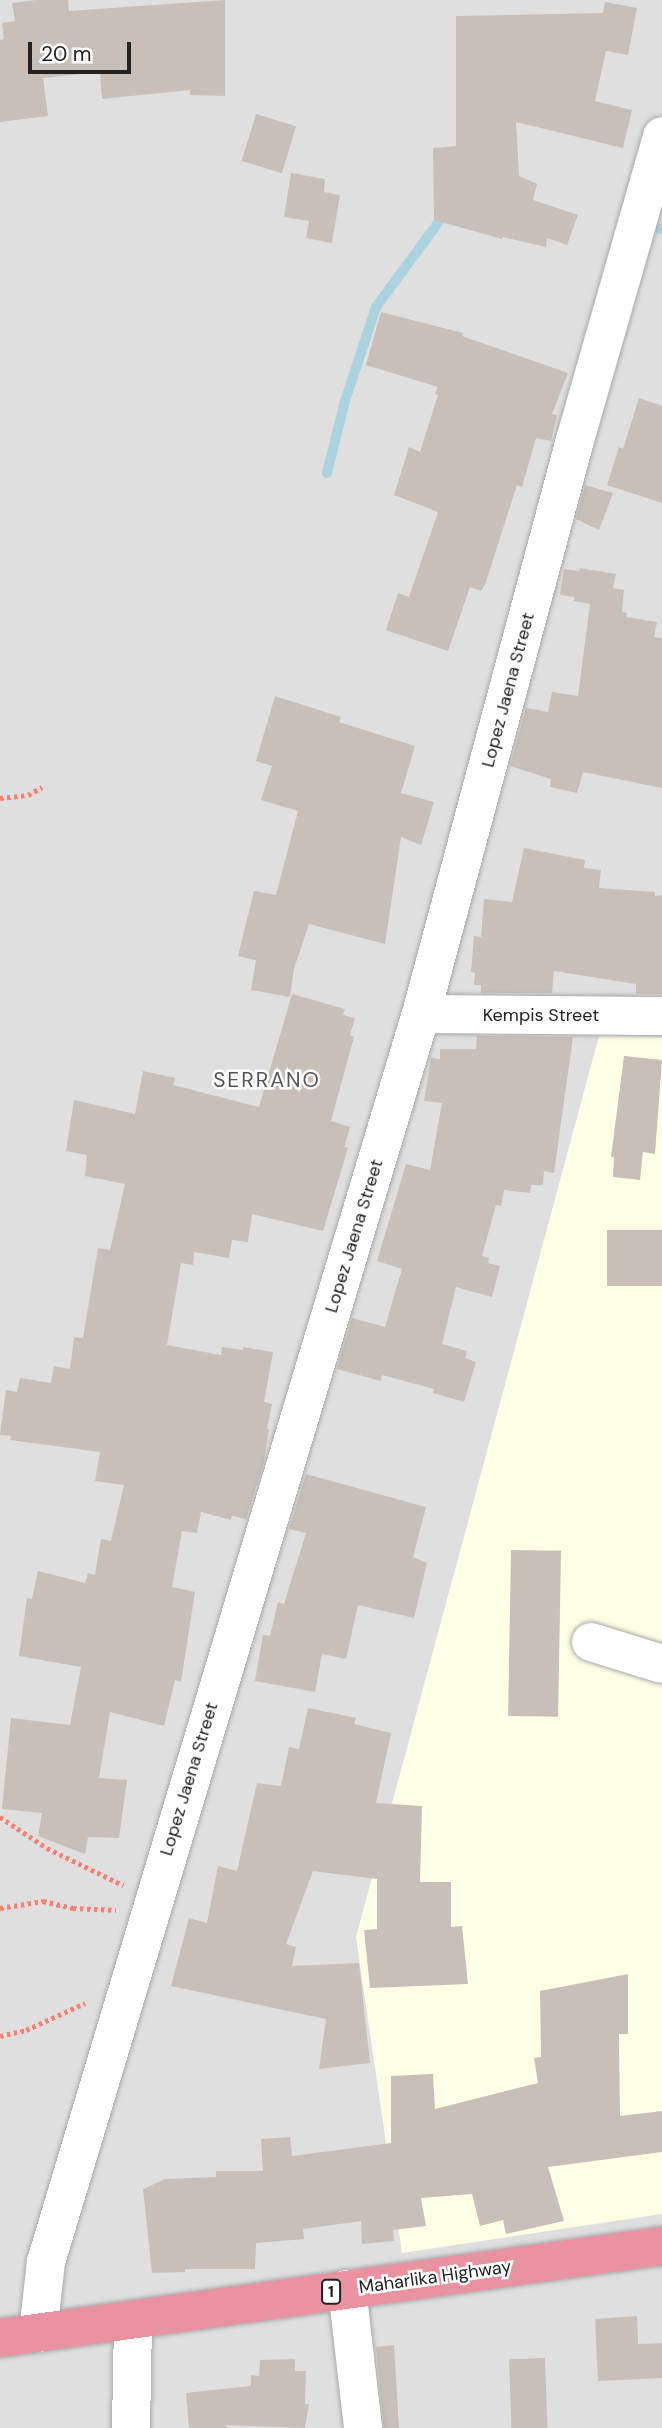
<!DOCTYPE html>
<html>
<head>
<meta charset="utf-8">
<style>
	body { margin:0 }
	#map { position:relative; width:662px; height:2428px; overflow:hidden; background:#f2efe9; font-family:"DM Sans",sans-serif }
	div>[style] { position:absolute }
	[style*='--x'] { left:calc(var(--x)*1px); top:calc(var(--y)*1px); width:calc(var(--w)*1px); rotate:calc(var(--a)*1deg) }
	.residential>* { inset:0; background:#e0dfdf; transform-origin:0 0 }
	.education>* { inset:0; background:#ffffe5 }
	.stream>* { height:10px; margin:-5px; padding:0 5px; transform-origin:5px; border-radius:5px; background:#aad3df }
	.building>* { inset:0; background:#c7bfb8; transform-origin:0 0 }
	.path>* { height:4.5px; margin-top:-2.25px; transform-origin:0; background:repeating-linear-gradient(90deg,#fa8072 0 3.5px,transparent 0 7px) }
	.roads { filter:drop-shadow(0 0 2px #a9a9a9) drop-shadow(0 0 2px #a9a9a9) }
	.minor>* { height:38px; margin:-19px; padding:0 19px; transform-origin:19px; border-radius:19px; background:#fff }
	.highway>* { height:38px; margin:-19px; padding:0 19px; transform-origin:19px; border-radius:19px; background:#e892a2 }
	span { translate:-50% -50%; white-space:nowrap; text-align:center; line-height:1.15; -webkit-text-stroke:5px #fff; paint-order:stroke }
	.shield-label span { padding:2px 5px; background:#fff; border:2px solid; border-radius:5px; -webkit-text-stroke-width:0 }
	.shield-label { font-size:16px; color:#222; font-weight:700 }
	.street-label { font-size:18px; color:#222 }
	.quarter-label { font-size:21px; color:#555; letter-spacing:2px }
	.scale { position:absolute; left:28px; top:42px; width:103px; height:32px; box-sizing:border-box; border:4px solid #222; border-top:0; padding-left:9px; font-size:21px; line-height:24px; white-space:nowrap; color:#222; -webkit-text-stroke:5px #fff; paint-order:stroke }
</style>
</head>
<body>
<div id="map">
	<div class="residential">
		<i style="left:0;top:0;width:662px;height:2428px"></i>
	</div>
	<div class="education">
		<i style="clip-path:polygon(599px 1036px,662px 1037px,662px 2214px,402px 2253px,356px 1937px)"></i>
	</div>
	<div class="stream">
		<i style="--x:660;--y:229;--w:2;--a:0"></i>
		<i style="--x:327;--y:473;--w:74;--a:-76"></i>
		<i style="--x:345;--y:401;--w:99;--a:-71.7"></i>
		<i style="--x:376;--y:307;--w:118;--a:-53.6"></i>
	</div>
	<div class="building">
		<i style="clip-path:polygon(36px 0,68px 0,69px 11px,225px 0,225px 96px,190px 95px,190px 90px,102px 99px,100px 72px,43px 78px,48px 116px,0 122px,0 40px,4px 39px,2px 23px,15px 21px,12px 3px)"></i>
		<i style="clip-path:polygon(605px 2px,637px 8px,628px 55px,606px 51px,595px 101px,632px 110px,623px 148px,516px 122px,519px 176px,537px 184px,533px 200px,578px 215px,567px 245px,547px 238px,546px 247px,503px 237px,502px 239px,434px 220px,433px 148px,456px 146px,456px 16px,603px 13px)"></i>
		<i style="left:256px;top:114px;width:42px;height:49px;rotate:17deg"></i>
		<i style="clip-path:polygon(291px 173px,325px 179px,324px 192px,340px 195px,332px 243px,306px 238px,309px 221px,284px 217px)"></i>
		<i style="clip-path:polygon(381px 312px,463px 333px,462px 336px,568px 373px,552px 414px,557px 415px,551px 441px,536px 438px,522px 487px,517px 485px,485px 585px,481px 591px,470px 587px,448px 651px,386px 630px,398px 593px,409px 597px,438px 512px,394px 495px,409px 447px,420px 452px,438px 395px,435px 394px,438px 387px,366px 365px)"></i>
		<i style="clip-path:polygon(639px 398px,662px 406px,662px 503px,607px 485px,619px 447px,623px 449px)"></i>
		<i style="clip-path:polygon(585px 485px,613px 493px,599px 530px,576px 519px)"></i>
		<i style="clip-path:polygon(580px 568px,616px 574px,613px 588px,624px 590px,622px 612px,627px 613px,626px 617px,657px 622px,654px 637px,662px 638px,662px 788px,583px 772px,577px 793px,550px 787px,551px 779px,510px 766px,526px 708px,548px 712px,552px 692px,578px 696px,590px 604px,574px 601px,574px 597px,560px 595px,564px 569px,579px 571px)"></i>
		<i style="clip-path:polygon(275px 696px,341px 717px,339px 722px,415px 746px,401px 793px,434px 802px,421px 845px,401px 837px,385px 944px,309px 924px,294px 968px,290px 997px,251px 990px,256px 960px,238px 956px,254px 891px,276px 895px,298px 811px,261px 800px,272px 766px,256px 761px)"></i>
		<i style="clip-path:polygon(524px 848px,585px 860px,584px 868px,601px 870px,599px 888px,655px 892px,655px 896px,662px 895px,662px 994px,636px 994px,636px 984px,554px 971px,552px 993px,481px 993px,481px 985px,474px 985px,475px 973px,471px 972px,474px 936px,481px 937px,484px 899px,512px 902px)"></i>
		<i style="clip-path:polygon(292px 994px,345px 1009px,343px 1015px,355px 1018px,350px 1035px,354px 1037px,331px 1121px,350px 1127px,344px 1147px,348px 1148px,323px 1231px,252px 1214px,248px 1242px,232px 1240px,229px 1258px,194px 1252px,193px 1265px,181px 1263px,167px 1345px,221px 1355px,222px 1347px,243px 1350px,243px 1347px,273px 1352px,264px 1402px,272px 1404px,267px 1429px,269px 1429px,264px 1462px,246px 1519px,232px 1516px,231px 1520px,201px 1512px,197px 1533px,182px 1531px,172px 1587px,195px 1592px,181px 1682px,175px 1680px,164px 1726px,110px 1712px,99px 1778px,127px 1780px,119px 1838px,88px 1837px,85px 1854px,38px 1836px,42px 1813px,2px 1809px,11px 1718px,70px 1725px,81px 1667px,19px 1656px,27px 1598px,32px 1599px,38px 1571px,85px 1583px,88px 1573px,95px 1575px,101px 1539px,111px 1541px,124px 1485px,95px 1481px,100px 1452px,10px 1440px,11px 1436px,0 1435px,6px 1390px,17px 1392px,20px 1378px,51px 1383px,54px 1366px,70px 1369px,74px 1337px,83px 1338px,98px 1248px,110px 1250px,125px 1184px,85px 1176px,87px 1155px,66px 1151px,74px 1100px,135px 1114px,143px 1071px,175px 1078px,173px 1085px,259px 1107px)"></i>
		<i style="clip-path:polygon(477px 1036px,573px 1037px,554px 1173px,544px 1171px,543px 1185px,531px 1185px,530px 1193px,504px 1190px,501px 1206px,496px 1205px,482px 1256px,489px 1258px,488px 1263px,500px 1266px,492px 1297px,456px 1287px,442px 1344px,467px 1351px,465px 1358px,476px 1362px,464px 1402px,433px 1393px,434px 1389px,382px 1375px,381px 1381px,337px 1369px,352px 1318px,385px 1327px,402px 1269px,377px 1261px,406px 1164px,430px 1170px,442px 1103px,424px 1101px,431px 1058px,440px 1059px,440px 1049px,476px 1049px)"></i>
		<i style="clip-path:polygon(624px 1056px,662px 1060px,655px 1154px,643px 1152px,640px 1180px,613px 1177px,614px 1157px,611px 1157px)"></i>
		<i style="left:662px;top:1230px;width:56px;height:55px;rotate:90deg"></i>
		<i style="clip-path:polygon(306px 1474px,426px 1507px,413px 1557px,427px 1563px,414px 1618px,358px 1605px,346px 1659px,322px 1654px,315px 1692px,255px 1681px,263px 1635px,270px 1636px,278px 1602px,284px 1604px,306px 1533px,289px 1529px)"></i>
		<i style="left:511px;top:1550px;width:50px;height:166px;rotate:1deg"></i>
		<i style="clip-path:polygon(308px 1708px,356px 1718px,354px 1724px,391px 1733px,376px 1803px,422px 1806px,420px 1882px,451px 1882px,451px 1927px,462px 1926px,468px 1984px,370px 1988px,364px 1930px,377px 1929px,377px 1879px,313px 1871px,286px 1944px,296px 1947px,292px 1966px,359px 1963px,370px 2063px,319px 2069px,326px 2019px,171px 1986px,189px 1918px,207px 1923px,218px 1866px,237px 1871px,257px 1783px,281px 1786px,289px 1747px,299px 1749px)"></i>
		<i style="clip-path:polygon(628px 1974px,628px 2034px,619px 2034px,620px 2116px,662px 2111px,662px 2152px,548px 2167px,564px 2221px,506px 2234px,503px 2220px,480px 2226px,472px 2194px,421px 2198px,426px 2226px,393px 2230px,394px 2241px,362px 2244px,361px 2221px,303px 2229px,304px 2239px,256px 2243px,255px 2269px,185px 2269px,185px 2272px,152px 2273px,143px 2189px,165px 2179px,216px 2177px,216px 2171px,263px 2171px,261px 2139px,290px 2137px,292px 2156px,391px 2143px,391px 2076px,433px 2074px,435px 2109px,538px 2083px,534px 2058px,541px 2057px,540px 1991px)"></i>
		<i style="clip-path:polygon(637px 2316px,638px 2344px,662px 2343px,662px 2378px,598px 2381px,595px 2319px)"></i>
		<i style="clip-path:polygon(394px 2345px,399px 2428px,384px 2428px,376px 2347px)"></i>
		<i style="left:545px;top:2358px;width:70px;height:36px;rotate:88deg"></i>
		<i style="clip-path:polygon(295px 2359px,295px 2371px,306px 2371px,305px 2404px,309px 2404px,305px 2428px,226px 2425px,227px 2428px,189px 2428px,186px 2393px,251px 2386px,251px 2375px,259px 2376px,260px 2360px)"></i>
	</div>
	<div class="path">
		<i style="--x:0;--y:798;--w:28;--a:-6"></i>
		<i style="--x:28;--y:795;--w:16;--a:-30"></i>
		<i style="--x:0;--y:1817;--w:56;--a:33.4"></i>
		<i style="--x:47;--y:1848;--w:85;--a:26"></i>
		<i style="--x:0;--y:1908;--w:44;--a:-9.2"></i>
		<i style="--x:43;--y:1901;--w:31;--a:13"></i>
		<i style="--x:73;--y:1908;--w:43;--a:2.7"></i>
		<i style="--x:0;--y:2036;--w:27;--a:-13"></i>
		<i style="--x:26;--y:2030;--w:65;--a:-24.6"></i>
	</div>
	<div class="roads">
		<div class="minor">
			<i style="--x:421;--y:1014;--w:241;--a:0.5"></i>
			<i style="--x:591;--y:1642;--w:74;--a:17.2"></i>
			<i style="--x:347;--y:2289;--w:140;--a:83.4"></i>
			<i style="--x:38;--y:2333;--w:71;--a:-83.6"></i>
			<i style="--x:46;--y:2262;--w:1303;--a:-73.28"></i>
			<i style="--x:421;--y:1014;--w:594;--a:-74.98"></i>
			<i style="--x:575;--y:440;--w:316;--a:-74"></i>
			<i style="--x:131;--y:2428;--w:108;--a:-88.9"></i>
		</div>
		<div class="highway">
			<i style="--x:0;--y:2338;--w:668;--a:-7.91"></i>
		</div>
	</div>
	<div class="shield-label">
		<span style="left:331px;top:2292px">1</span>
	</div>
	<div class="street-label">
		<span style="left:508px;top:690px;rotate:-75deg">Lopez Jaena Street</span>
		<span style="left:541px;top:1015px">Kempis Street</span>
		<span style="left:354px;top:1236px;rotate:-73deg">Lopez Jaena Street</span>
		<span style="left:189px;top:1779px;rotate:-73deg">Lopez Jaena Street</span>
		<span style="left:435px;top:2277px;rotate:-8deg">Maharlika Highway</span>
	</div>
	<div class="quarter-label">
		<span style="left:267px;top:1080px">SERRANO</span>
	</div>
	<div class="scale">20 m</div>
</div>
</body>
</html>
